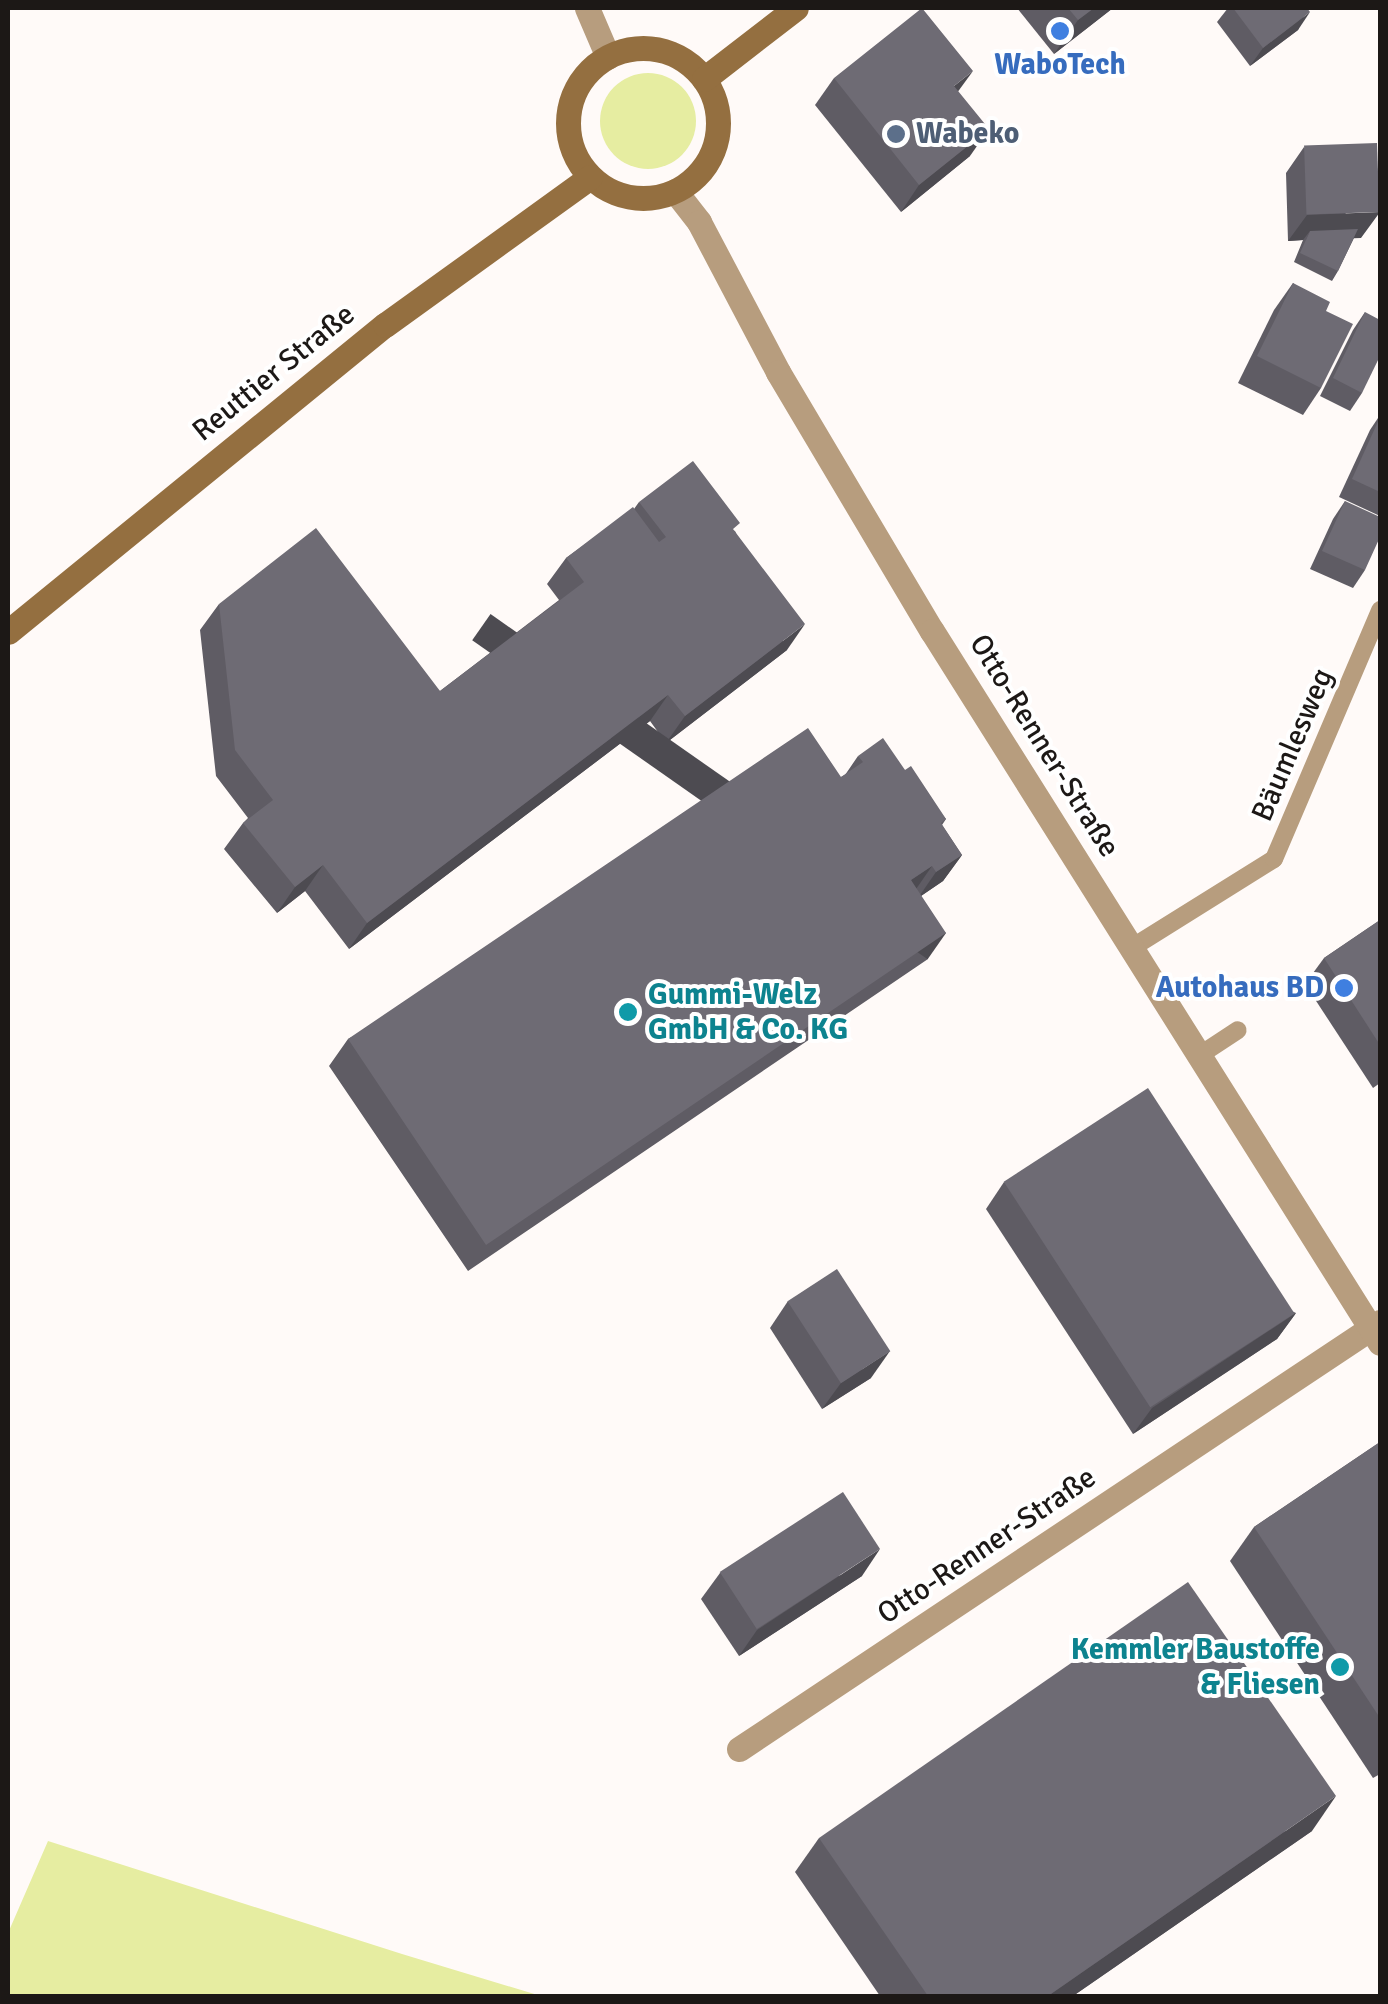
<!DOCTYPE html>
<html>
<head>
<meta charset="utf-8">
<style>
	body { margin:0 }
	#map { position:relative; width:1388px; height:2004px; overflow:hidden; background:#fffaf8; font-family:Signika,sans-serif }
	div>[style] { position:absolute }
	[style*='--x'] { left:calc(var(--x)*1px); top:calc(var(--y)*1px); width:calc(var(--w)*1px); rotate:calc(var(--a)*1deg) }
	.green>* { inset:0; background:#e6eda1 }
	.round { border-radius:50% }
	.service>* { height:18px; margin:-9px; padding:0 9px; transform-origin:9px; border-radius:9px; background:#b79d7e }
	.minor>* { height:25px; margin:-12.5px; padding:0 12.5px; transform-origin:12.5px; border-radius:12.5px; background:#b79d7e }
	.tertiary>* { height:25px; margin:-12.5px; padding:0 12.5px; transform-origin:12.5px; border-radius:12.5px; background:#b79d7e }
	.secondary>* { height:25px; margin:-12.5px; padding:0 12.5px; transform-origin:12.5px; border-radius:12.5px; background:#946f40 }
	.secondary>.ring { margin:-12.5px; padding:0; box-sizing:content-box; background:none; border:25px solid #946f40; border-radius:50% }
	.wall>* { inset:0; background:#5f5c64 }
	.shaded-wall>* { inset:0; background:#4d4b51; transform-origin:0 0 }
	.building>* { inset:0; background:#6e6b74; transform-origin:0 0 }
	.dots>* { width:28px; height:28px; translate:-50% -50%; box-sizing:border-box; border:5px solid #fff; border-radius:50% }
	span { translate:-50% -50%; white-space:nowrap; text-align:center; line-height:1.15; -webkit-text-stroke:8px #fff; paint-order:stroke }
	.shop-label { font-size:30px; color:#366cbe; font-weight:700 }
	.right { translate:-100% -50%; text-align:right }
	.service-label { font-size:30px; color:#4e5e75; font-weight:700 }
	.left { translate:0 -50%; text-align:left }
	.street-label { font-size:30px; color:#1c1816 }
	.culture-label { font-size:30px; color:#0d838f; font-weight:700 }
	.frame { position:absolute; inset:0; border:10px solid #1c1816; pointer-events:none }
</style>
</head>
<body>
<div id="map">
	<div class="green">
		<i class="round" style="left:600px;top:73px;width:96px;height:96px"></i>
		<i style="clip-path:polygon(48px 1841px,402px 1954px,541px 1996px,8px 1996px,8px 1933px)"></i>
	</div>
	<div class="service">
		<i style="--x:1133;--y:947;--w:166;--a:-32"></i>
		<i style="--x:1274;--y:859;--w:271;--a:-66.9"></i>
		<i style="--x:1200;--y:1055;--w:45;--a:-33.3"></i>
	</div>
	<div class="minor">
		<i style="--x:587;--y:8;--w:53;--a:66.8"></i>
		<i style="--x:739;--y:1749;--w:770;--a:-33.67"></i>
	</div>
	<div class="tertiary">
		<i style="--x:675;--y:191;--w:39;--a:52"></i>
		<i style="--x:699;--y:222;--w:170;--a:62.2"></i>
		<i style="--x:778;--y:372;--w:301;--a:59.3"></i>
		<i style="--x:932;--y:631;--w:841;--a:57.82"></i>
	</div>
	<div class="secondary">
		<i class="ring" style="left:568px;top:48px;width:125px;height:125px"></i>
		<i style="--x:704;--y:79;--w:116;--a:-37.7"></i>
		<i style="--x:8;--y:632;--w:486;--a:-39.2"></i>
		<i style="--x:385;--y:325;--w:253;--a:-35.8"></i>
	</div>
	<div class="wall">
		<i style="clip-path:polygon(1017px 8px,1113px 8px,1054px 54px)"></i>
		<i style="clip-path:polygon(1228px 8px,1307px 8px,1298px 30px,1250px 66px,1217px 22px)"></i>
		<i style="clip-path:polygon(834px 78px,958px 92px,970px 156px,901px 212px,815px 105px)"></i>
		<i style="clip-path:polygon(1304px 147px,1361px 238px,1354px 238px,1338px 271px,1332px 281px,1294px 262px,1303px 240px,1288px 241px,1286px 173px)"></i>
		<i style="clip-path:polygon(1293px 283px,1326px 311px,1321px 388px,1303px 415px,1238px 383px,1274px 310px)"></i>
		<i style="clip-path:polygon(1365px 312px,1362px 393px,1350px 411px,1320px 396px,1353px 330px)"></i>
		<i style="clip-path:polygon(1380px 415px,1380px 516px,1339px 497px,1370px 430px)"></i>
		<i style="clip-path:polygon(1345px 501px,1365px 570px,1353px 588px,1310px 569px,1333px 519px)"></i>
		<i style="clip-path:polygon(639px 502px,735px 531px,787px 650px,666px 743px,650px 721px,349px 949px,305px 891px,277px 913px,224px 849px,243px 823px,248px 818px,216px 776px,200px 630px,219px 604px,440px 691px,559px 600px,547px 584px,566px 558px,634px 509px)"></i>
		<i style="clip-path:polygon(858px 756px,905px 770px,946px 819px,942px 825px,962px 855px,943px 881px,921px 896px,928px 959px,468px 1271px,329px 1066px,348px 1039px,841px 777px,845px 775px)"></i>
		<i style="clip-path:polygon(1380px 920px,1380px 1083px,1373px 1088px,1305px 984px,1324px 958px)"></i>
		<i style="clip-path:polygon(1004px 1182px,1296px 1313px,1277px 1339px,1133px 1434px,986px 1209px)"></i>
		<i style="clip-path:polygon(788px 1301px,871px 1378px,822px 1409px,770px 1328px)"></i>
		<i style="clip-path:polygon(1380px 1442px,1380px 1774px,1373px 1778px,1230px 1561px,1254px 1527px)"></i>
		<i style="clip-path:polygon(720px 1573px,862px 1576px,739px 1656px,701px 1599px)"></i>
		<i style="clip-path:polygon(1312px 1831px,1073px 1996px,880px 1996px,795px 1872px,819px 1838px)"></i>
	</div>
	<div class="shaded-wall">
		<i style="clip-path:polygon(1094px 8px,1113px 8px,1054px 54px,1078px 20px)"></i>
		<i style="clip-path:polygon(1310px 12px,1298px 30px,1250px 66px,1263px 48px)"></i>
		<i style="clip-path:polygon(973px 71px,954px 97px,954px 86px)"></i>
		<i style="clip-path:polygon(989px 129px,970px 156px,901px 212px,919px 185px)"></i>
		<i style="clip-path:polygon(1380px 212px,1361px 238px,1306px 240px,1310px 231px,1303px 240px,1288px 241px,1307px 215px)"></i>
		<i style="clip-path:polygon(805px 624px,787px 650px,666px 743px,685px 716px)"></i>
		<i style="clip-path:polygon(668px 695px,650px 721px,349px 949px,367px 923px)"></i>
		<i style="clip-path:polygon(962px 855px,943px 881px,918px 898px,936px 872px)"></i>
		<i style="clip-path:polygon(323px 865px,305px 891px,277px 913px,295px 887px)"></i>
		<i style="clip-path:polygon(932px 866px,914px 892px,911px 880px)"></i>
		<i style="left:946px;top:933px;width:32px;height:556px;rotate:125deg"></i>
		<i style="clip-path:polygon(1296px 1313px,1277px 1339px,1133px 1434px,1152px 1408px)"></i>
		<i style="clip-path:polygon(890px 1351px,871px 1378px,822px 1409px,841px 1383px)"></i>
		<i style="clip-path:polygon(880px 1549px,862px 1576px,739px 1656px,757px 1630px)"></i>
		<i style="clip-path:polygon(1336px 1796px,1312px 1831px,1073px 1996px,1048px 1996px)"></i>
	</div>
	<div class="building">
		<i style="clip-path:polygon(922px 8px,973px 71px,954px 86px,989px 129px,919px 185px,834px 78px)"></i>
		<i style="clip-path:polygon(1068px 8px,1094px 8px,1078px 20px)"></i>
		<i style="clip-path:polygon(1233px 8px,1307px 8px,1310px 12px,1263px 48px)"></i>
		<i style="left:1377px;top:143px;width:69px;height:73px;rotate:88deg"></i>
		<i style="clip-path:polygon(1358px 229px,1338px 271px,1300px 253px,1310px 231px)"></i>
		<i style="clip-path:polygon(1293px 283px,1330px 302px,1326px 311px,1353px 324px,1321px 388px,1257px 356px)"></i>
		<i style="clip-path:polygon(1365px 312px,1380px 320px,1380px 356px,1362px 393px,1333px 378px)"></i>
		<i style="clip-path:polygon(1380px 417px,1380px 492px,1352px 479px)"></i>
		<i style="clip-path:polygon(693px 461px,740px 523px,733px 529px,805px 624px,685px 716px,668px 695px,367px 923px,323px 865px,295px 887px,243px 823px,273px 800px,235px 750px,219px 604px,316px 528px,440px 691px,584px 582px,566px 558px,633px 507px,659px 542px,666px 537px,639px 502px)"></i>
		<i style="clip-path:polygon(1345px 501px,1380px 517px,1380px 537px,1365px 570px,1322px 551px)"></i>
		<i style="clip-path:polygon(808px 728px,841px 777px,863px 762px,858px 756px,883px 738px,905px 770px,911px 766px,946px 819px,941px 823px,962px 855px,936px 872px,932px 866px,911px 880px,946px 933px,486px 1245px,348px 1039px)"></i>
		<i style="clip-path:polygon(1380px 920px,1380px 1045px,1324px 958px)"></i>
		<i style="left:1148px;top:1088px;width:269px;height:172px;rotate:57deg"></i>
		<i style="left:837px;top:1269px;width:98px;height:59px;rotate:57deg"></i>
		<i style="clip-path:polygon(1380px 1442px,1380px 1718px,1254px 1527px)"></i>
		<i style="left:843px;top:1492px;width:68px;height:147px;rotate:57deg"></i>
		<i style="clip-path:polygon(1188px 1582px,1336px 1796px,1048px 1996px,928px 1996px,819px 1838px)"></i>
	</div>
	<div class="dots">
		<i style="left:1060px;top:31px;background:#3f7fe0"></i>
		<i style="left:896px;top:134px;background:#5c6f8a"></i>
		<i style="left:1344px;top:988px;background:#3f7fe0"></i>
		<i style="left:628px;top:1012px;background:#0f9aa8"></i>
		<i style="left:1340px;top:1667px;background:#0f9aa8"></i>
	</div>
	<div class="shop-label">
		<span style="left:1060px;top:65px">WaboTech</span>
		<span class="right" style="left:1324px;top:988px">Autohaus BD</span>
	</div>
	<div class="service-label">
		<span class="left" style="left:916px;top:134px">Wabeko</span>
	</div>
	<div class="street-label">
		<span style="left:274px;top:373px;rotate:-39deg">Reuttier Straße</span>
		<span style="left:1293px;top:745px;rotate:-67deg">Bäumlesweg</span>
		<span style="left:1044px;top:746px;rotate:58deg">Otto-Renner-Straße</span>
		<span style="left:987px;top:1546px;rotate:-34deg">Otto-Renner-Straße</span>
	</div>
	<div class="culture-label">
		<span class="left" style="left:648px;top:1012px">Gummi-Welz<br>GmbH &amp; Co. KG</span>
		<span class="right" style="left:1320px;top:1667px">Kemmler Baustoffe<br>&amp; Fliesen</span>
	</div>
	<div class="frame"></div>
</div>
</body>
</html>
